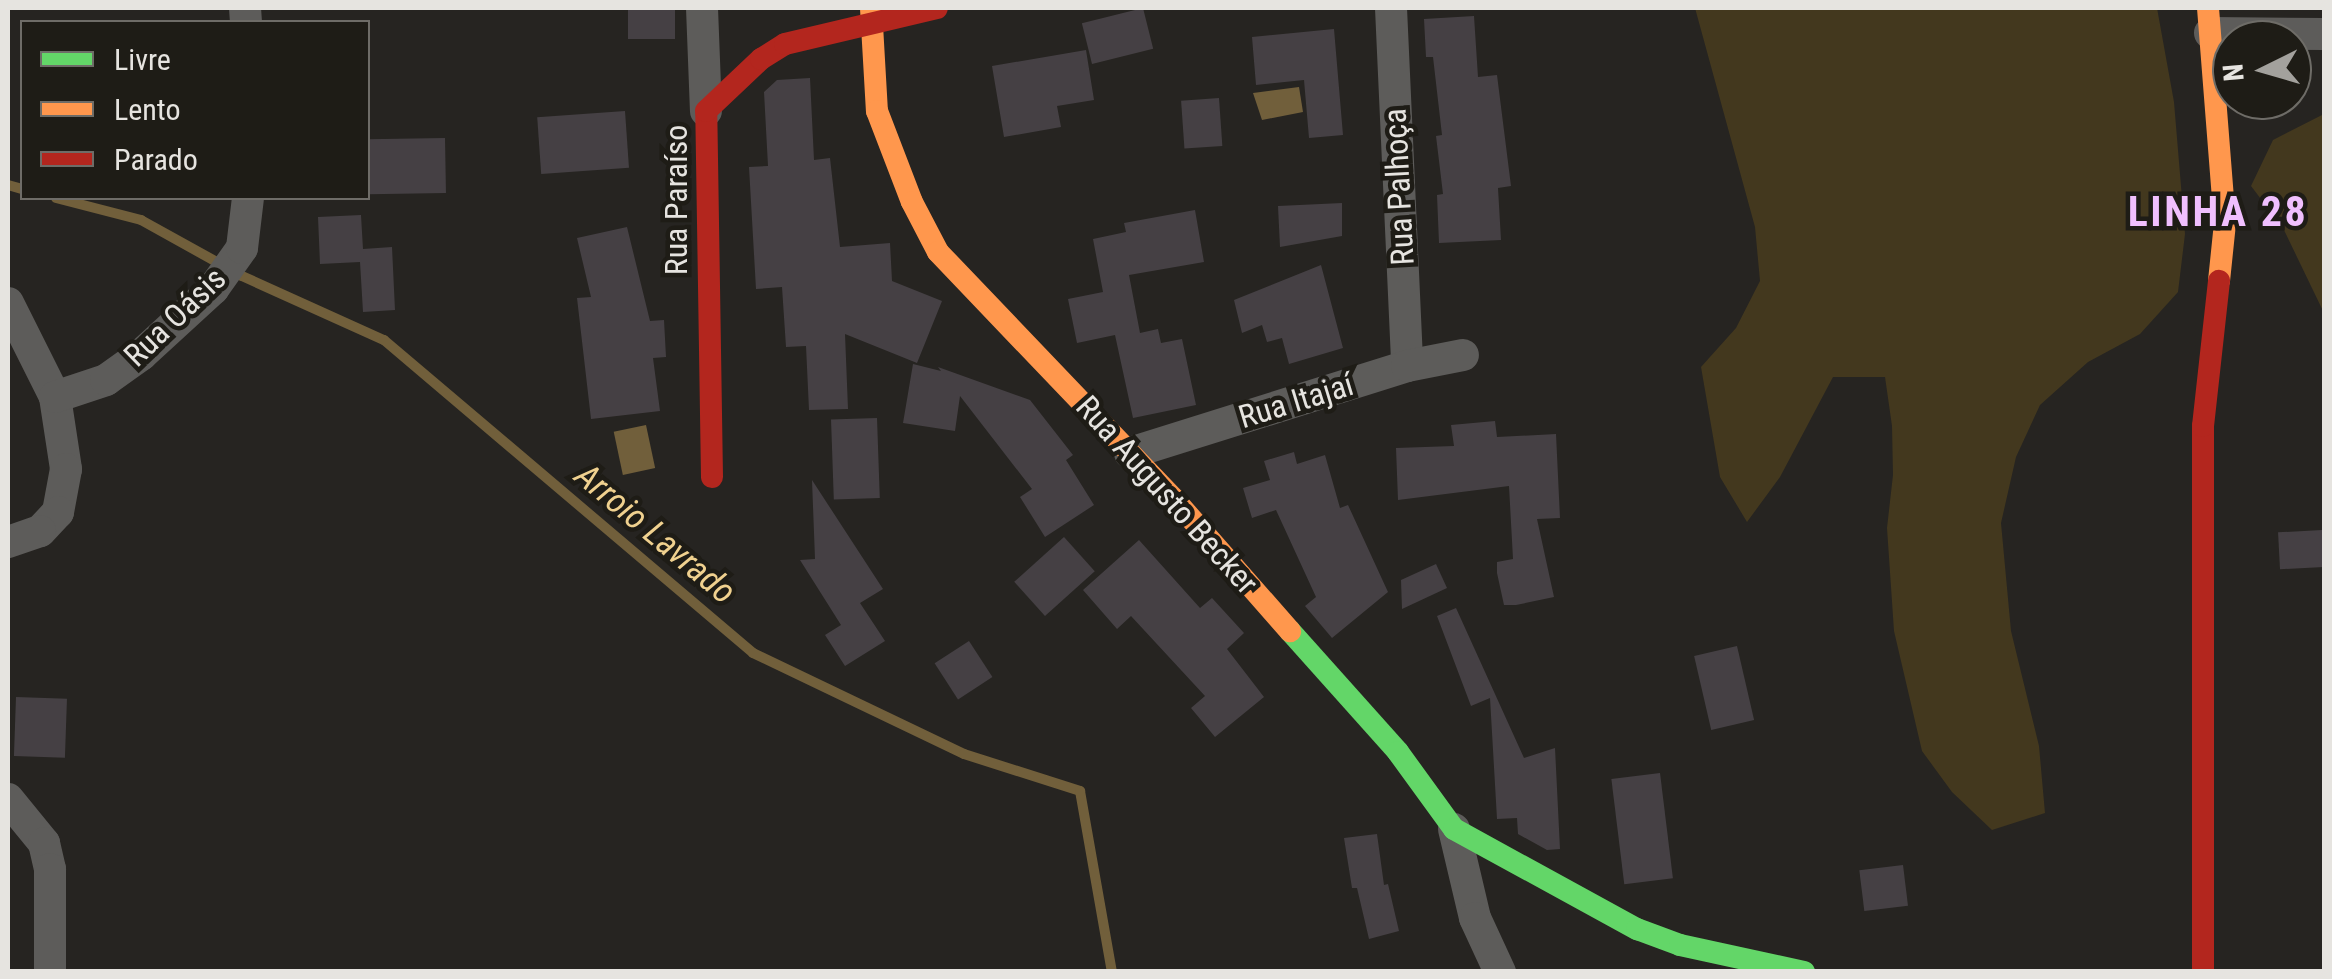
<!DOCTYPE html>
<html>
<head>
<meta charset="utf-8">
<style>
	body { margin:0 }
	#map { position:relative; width:2332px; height:979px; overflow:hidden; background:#262421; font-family:"Roboto Condensed",sans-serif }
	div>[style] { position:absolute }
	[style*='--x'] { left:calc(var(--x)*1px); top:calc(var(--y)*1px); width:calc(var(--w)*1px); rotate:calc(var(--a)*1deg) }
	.green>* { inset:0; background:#43381e }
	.water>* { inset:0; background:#715f3b; transform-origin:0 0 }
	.stream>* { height:10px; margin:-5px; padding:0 5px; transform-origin:5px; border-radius:5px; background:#715f3b }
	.building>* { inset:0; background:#454044; transform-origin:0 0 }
	.street>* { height:32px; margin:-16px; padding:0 16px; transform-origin:16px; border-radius:16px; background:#5d5c5a }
	.fast>* { height:22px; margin:-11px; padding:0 11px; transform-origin:11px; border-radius:11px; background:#63d668 }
	.slow>* { height:22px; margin:-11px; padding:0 11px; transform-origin:11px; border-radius:11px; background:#ff974d }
	.jam>* { height:22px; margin:-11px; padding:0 11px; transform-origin:11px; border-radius:11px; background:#b3261e }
	span { translate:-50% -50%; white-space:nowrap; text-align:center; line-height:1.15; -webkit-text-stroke:9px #1e1c16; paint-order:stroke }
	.street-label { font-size:32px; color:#e6e4e0 }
	.water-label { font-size:35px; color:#f0d18f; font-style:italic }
	.district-label { font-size:42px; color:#f0bffe; font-weight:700; letter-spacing:2.5px }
	.frame { position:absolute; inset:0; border:10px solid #e6e4e0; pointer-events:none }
	.legend { position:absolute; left:20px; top:20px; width:350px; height:180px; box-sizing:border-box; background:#1e1c16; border:2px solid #6e6c67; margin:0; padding:12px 18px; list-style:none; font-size:30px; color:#e6e4e0 }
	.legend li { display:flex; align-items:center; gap:20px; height:50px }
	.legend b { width:50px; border:2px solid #6e6c67 }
	.north { position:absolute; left:2212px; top:20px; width:100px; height:100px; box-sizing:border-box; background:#1e1c16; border:2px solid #6e6c67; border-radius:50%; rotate:265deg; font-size:28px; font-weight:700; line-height:40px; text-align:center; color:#e6e4e0 }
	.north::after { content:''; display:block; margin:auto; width:35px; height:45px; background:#a3a19d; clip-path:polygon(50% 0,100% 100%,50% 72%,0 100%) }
</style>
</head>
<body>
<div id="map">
	<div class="green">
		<i style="clip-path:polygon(1695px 8px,2157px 8px,2174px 102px,2185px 234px,2178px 292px,2140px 334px,2088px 362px,2040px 405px,2016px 457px,2001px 523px,2011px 631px,2039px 746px,2045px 813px,1992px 830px,1952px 792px,1922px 751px,1894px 631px,1887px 528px,1893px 475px,1892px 426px,1885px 377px,1833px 377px,1780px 477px,1747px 522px,1720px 477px,1701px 367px,1736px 328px,1760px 281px,1755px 227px)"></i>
		<i style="clip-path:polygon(2324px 114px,2324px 313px,2283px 228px,2251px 186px,2273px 140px)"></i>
	</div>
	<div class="water">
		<i style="clip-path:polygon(1299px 87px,1303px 112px,1262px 120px,1253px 93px)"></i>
		<i style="left:646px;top:425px;width:44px;height:33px;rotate:78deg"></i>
	</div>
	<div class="stream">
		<i style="--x:8;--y:185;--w:15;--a:16"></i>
		<i style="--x:56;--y:198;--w:88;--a:14.5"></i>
		<i style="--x:141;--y:220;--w:115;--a:29"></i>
		<i style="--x:242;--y:276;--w:156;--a:24.3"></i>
		<i style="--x:384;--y:340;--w:484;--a:40.3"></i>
		<i style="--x:753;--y:653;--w:234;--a:25.6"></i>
		<i style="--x:964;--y:754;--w:122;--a:17.7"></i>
		<i style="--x:1080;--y:791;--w:184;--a:80"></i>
	</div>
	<div class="building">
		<i style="left:628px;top:8px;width:47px;height:31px"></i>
		<i style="left:1143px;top:8px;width:42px;height:63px;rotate:76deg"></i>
		<i style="clip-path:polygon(1474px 16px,1478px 77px,1497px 75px,1511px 186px,1498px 188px,1501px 240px,1439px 243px,1437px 195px,1443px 194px,1436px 136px,1442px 135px,1433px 57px,1426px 57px,1424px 19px)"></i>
		<i style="clip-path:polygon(1334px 29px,1343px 135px,1309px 138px,1304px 80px,1256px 85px,1252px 37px)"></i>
		<i style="clip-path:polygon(1086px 50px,1094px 100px,1057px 106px,1061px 127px,1004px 137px,992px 66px)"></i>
		<i style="clip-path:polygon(810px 78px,814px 160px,830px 158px,840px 247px,890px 243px,892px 281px,942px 301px,917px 363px,845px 334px,848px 409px,809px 410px,806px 346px,786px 347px,782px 287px,756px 289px,749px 167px,768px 166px,764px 92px,777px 80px)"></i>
		<i style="left:1219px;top:98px;width:48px;height:38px;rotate:86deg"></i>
		<i style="left:625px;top:111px;width:57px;height:88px;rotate:86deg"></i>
		<i style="left:445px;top:138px;width:55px;height:77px;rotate:89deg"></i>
		<i style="clip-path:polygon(1342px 203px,1342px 236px,1280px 247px,1278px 206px)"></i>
		<i style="clip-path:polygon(1195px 210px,1204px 262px,1129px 275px,1140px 333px,1158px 329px,1161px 343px,1182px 339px,1196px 405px,1133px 418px,1115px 335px,1077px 343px,1068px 299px,1103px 292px,1093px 239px,1126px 232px,1124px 223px)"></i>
		<i style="clip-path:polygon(361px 215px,363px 249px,392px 247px,395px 310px,363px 312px,360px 262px,320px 264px,318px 217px)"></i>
		<i style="clip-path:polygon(627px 227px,650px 321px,664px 320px,666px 357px,653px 358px,660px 411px,591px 419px,577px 298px,591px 297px,577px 238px)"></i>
		<i style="clip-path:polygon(1321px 265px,1343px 348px,1289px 364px,1282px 338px,1267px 342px,1262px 325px,1242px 333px,1234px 300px)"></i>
		<i style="clip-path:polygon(913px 364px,941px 371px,938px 367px,1030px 400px,1073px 455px,1066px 460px,1094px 505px,1045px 537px,1020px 497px,1032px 489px,960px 396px,955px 431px,903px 423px)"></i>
		<i style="left:877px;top:418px;width:80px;height:46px;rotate:88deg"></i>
		<i style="clip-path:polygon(1495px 421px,1497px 437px,1556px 434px,1560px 518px,1537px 519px,1554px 597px,1516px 605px,1504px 605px,1497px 573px,1497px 562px,1513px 559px,1509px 486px,1398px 500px,1396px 448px,1454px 446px,1451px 425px)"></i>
		<i style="clip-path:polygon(1294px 452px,1297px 464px,1325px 455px,1340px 508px,1348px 505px,1388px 592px,1332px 638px,1305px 606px,1316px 597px,1276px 510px,1252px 518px,1243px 488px,1270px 480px,1264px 461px)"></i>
		<i style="clip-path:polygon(812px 480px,883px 589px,860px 603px,885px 641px,845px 666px,825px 635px,841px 625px,800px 560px,815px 559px)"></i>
		<i style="left:2322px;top:530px;width:37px;height:44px;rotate:87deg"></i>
		<i style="left:1064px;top:537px;width:46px;height:67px;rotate:48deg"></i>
		<i style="clip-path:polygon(1139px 540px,1200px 608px,1212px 598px,1244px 633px,1227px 649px,1264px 697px,1215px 737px,1191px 708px,1205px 696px,1131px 616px,1117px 629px,1083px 590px)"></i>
		<i style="clip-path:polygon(1436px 564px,1447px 588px,1402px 609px,1401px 580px)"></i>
		<i style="clip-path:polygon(1456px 608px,1524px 758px,1555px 748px,1560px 849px,1547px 850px,1518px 834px,1517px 818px,1497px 819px,1490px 698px,1471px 706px,1437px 616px)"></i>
		<i style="left:969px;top:641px;width:43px;height:41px;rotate:57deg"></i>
		<i style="left:1737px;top:646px;width:76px;height:44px;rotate:77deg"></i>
		<i style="left:16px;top:697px;width:51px;height:59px;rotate:2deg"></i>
		<i style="left:1660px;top:773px;width:106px;height:49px;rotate:83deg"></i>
		<i style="clip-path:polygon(1377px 834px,1384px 885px,1388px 884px,1399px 931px,1369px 939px,1357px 888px,1352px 888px,1344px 838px)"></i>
		<i style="left:1903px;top:865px;width:41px;height:44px;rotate:83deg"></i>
	</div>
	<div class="street">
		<i style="--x:245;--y:8;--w:14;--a:86"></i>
		<i style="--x:702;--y:8;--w:103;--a:87.8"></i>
		<i style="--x:1391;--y:8;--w:358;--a:87.4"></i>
		<i style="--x:2210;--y:33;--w:114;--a:0.5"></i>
		<i style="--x:8;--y:303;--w:105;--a:63.4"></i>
		<i style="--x:55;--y:397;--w:73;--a:81.3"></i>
		<i style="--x:66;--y:469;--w:44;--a:100.5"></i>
		<i style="--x:58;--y:512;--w:26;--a:133"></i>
		<i style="--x:40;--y:531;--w:34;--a:161"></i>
		<i style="--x:55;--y:397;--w:54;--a:-18.4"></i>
		<i style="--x:106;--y:380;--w:43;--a:-35.5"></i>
		<i style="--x:141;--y:355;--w:98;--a:-42.5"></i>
		<i style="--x:213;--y:289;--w:50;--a:-54.7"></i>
		<i style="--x:242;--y:248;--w:50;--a:-83.2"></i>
		<i style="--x:1130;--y:453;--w:290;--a:-17.4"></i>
		<i style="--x:1407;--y:366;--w:57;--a:-11.1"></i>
		<i style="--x:8;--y:799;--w:57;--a:50.7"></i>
		<i style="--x:44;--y:843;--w:27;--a:77"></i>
		<i style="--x:50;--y:869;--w:103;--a:90"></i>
		<i style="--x:1454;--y:829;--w:91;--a:76.7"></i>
		<i style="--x:1475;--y:918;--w:60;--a:65.2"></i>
	</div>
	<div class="fast">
		<i style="--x:1290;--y:631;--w:162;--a:48.2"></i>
		<i style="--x:1398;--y:752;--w:95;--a:54"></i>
		<i style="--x:1454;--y:829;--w:209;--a:28.7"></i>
		<i style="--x:1637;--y:929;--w:46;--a:20.4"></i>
		<i style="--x:1680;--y:945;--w:127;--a:12.3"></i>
	</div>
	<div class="slow">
		<i style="--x:871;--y:8;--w:103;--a:86.7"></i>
		<i style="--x:877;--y:111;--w:97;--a:69"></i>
		<i style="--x:912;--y:202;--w:56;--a:62.5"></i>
		<i style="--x:938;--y:252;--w:342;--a:46.3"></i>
		<i style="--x:1174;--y:499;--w:176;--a:48.7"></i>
		<i style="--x:2208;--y:8;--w:216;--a:85.5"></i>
		<i style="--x:2225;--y:223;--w:58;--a:95.9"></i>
	</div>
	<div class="jam">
		<i style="--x:712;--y:477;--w:366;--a:-90.9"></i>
		<i style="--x:706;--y:111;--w:76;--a:-43.4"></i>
		<i style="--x:761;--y:59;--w:28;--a:-32"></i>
		<i style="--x:785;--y:44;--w:156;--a:-13.3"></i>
		<i style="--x:2203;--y:972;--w:546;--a:-90"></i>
		<i style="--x:2203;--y:426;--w:146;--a:-83.7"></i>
	</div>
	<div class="street-label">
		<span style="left:1399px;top:187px;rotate:-93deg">Rua Palhoça</span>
		<span style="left:676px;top:200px;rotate:-90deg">Rua Paraíso</span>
		<span style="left:175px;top:317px;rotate:-44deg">Rua Oásis</span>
		<span style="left:1296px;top:401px;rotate:-17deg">Rua Itajaí</span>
		<span style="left:1167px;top:495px;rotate:48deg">Rua Augusto Becker</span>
	</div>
	<div class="water-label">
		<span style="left:655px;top:534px;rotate:40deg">Arroio Lavrado</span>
	</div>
	<div class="district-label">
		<span style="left:2218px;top:212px">LINHA 28</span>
	</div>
	<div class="frame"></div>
	<ul class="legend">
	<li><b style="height:12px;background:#63d668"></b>Livre</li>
	<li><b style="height:12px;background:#ff974d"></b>Lento</li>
	<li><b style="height:12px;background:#b3261e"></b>Parado</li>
	</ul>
	<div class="north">N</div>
</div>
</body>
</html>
